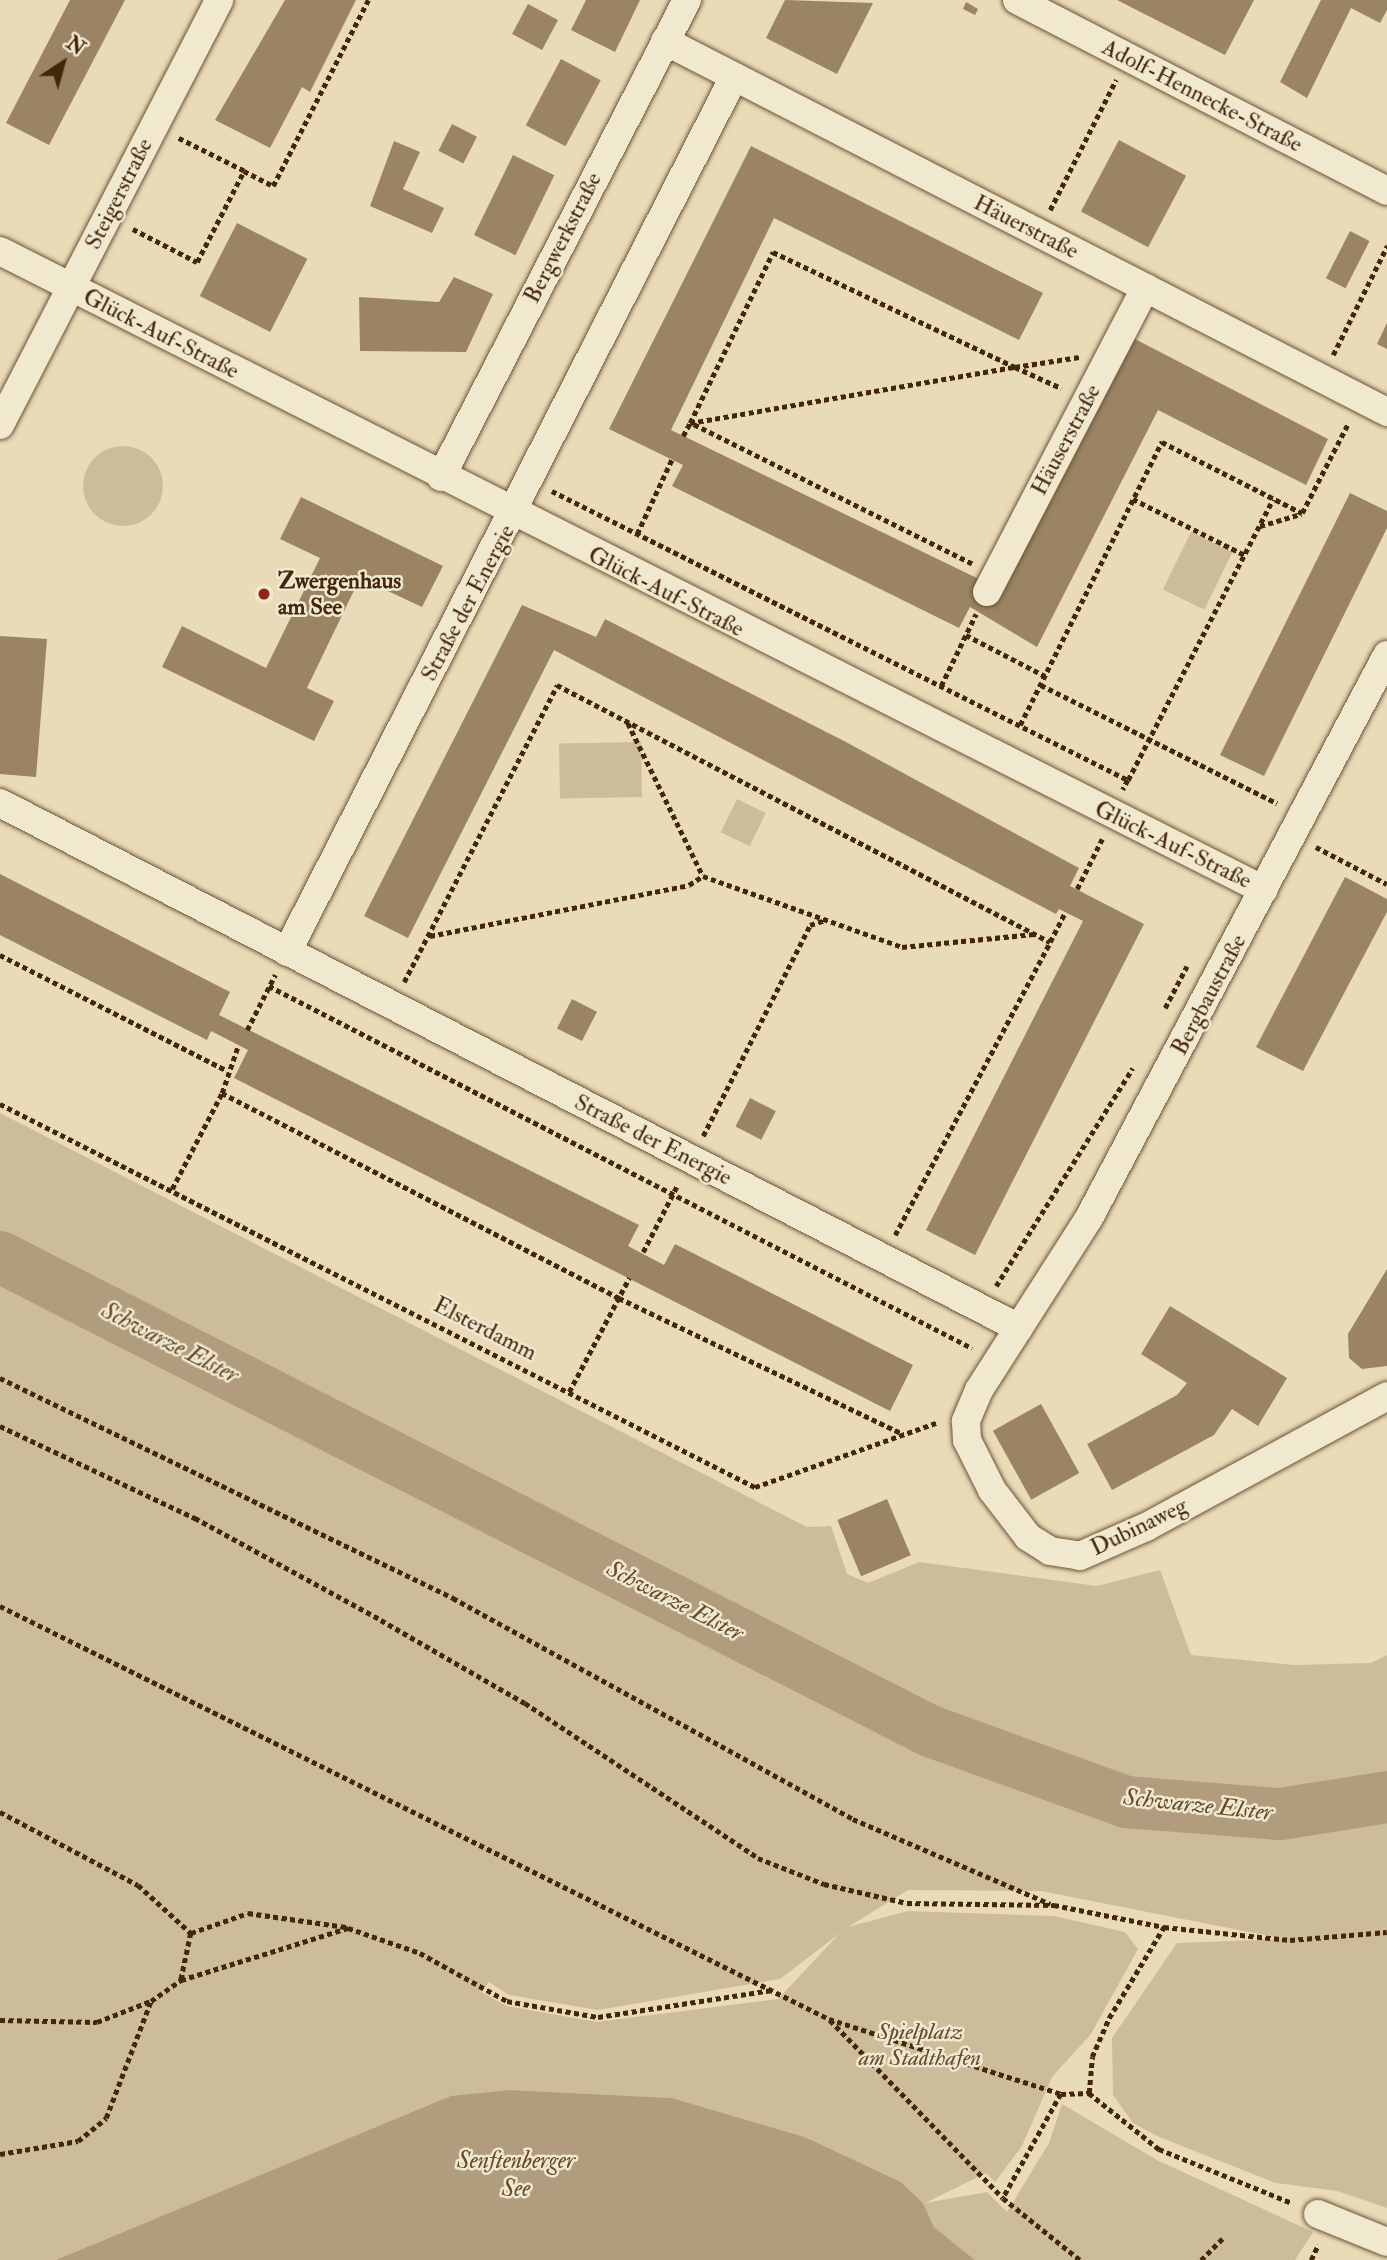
<!DOCTYPE html>
<html>
<head>
<meta charset="utf-8">
<style>
	body { margin:0 }
	#map { position:relative; width:1387px; height:2260px; overflow:hidden; background:#e9dbb7; font-family:"IM FELL Double Pica",serif }
	div>[style] { position:absolute }
	[style*='--x'] { left:calc(var(--x)*1px); top:calc(var(--y)*1px); width:calc(var(--w)*1px); rotate:calc(var(--a)*1deg) }
	.green>* { inset:0; background:#cdbc9a; transform-origin:0 0 }
	.round { border-radius:50% }
	.water>* { inset:0; background:#b19d7d }
	.river>* { height:52px; margin:-26px; padding:0 26px; transform-origin:26px; border-radius:26px; background:#b19d7d }
	.building>* { inset:0; background:#9a8464; transform-origin:0 0 }
	.path>* { height:4.5px; margin-top:-2.25px; transform-origin:0; background:repeating-linear-gradient(90deg,#44260b 0 5px,transparent 0 8.5px) }
	.roads { filter:drop-shadow(0 0 2px #6d5336) drop-shadow(0 0 2px #6d5336) }
	.minor>* { height:28px; margin:-14px; padding:0 14px; transform-origin:14px; border-radius:14px; background:#f1e8d0 }
	.dots>* { width:19px; height:19px; translate:-50% -50%; box-sizing:border-box; border:4px solid #f1e8d0; border-radius:50% }
	span { translate:-50% -50%; white-space:nowrap; text-align:center; line-height:1.15; -webkit-text-stroke:5px #f1e8d0; paint-order:stroke }
	.street-label { font-size:23px; color:#44260b }
	.poi-label { font-size:23px; color:#44260b; font-weight:700 }
	.left { translate:0 -50%; text-align:left }
	.park-label { font-size:23px; color:#664c2f; font-style:italic }
	.water-label { font-size:24px; color:#654a2d; font-style:italic }
	.north { position:absolute; left:28px; top:28px; width:70px; height:70px; -webkit-text-stroke:5px #f1e8d0; paint-order:stroke; rotate:36deg; font-size:19px; font-weight:700; line-height:28px; text-align:center; color:#44260b }
	.north::after { content:''; display:block; margin:auto; width:24px; height:32px; background:#44260b; clip-path:polygon(50% 0,100% 100%,50% 72%,0 100%) }
</style>
</head>
<body>
<div id="map">
	<div class="green">
		<i class="round" style="left:83px;top:446px;width:80px;height:80px"></i>
		<i style="left:1191px;top:532px;width:46px;height:64px;rotate:26deg"></i>
		<i style="left:641px;top:742px;width:55px;height:82px;rotate:89deg"></i>
		<i style="left:737px;top:799px;width:32px;height:37px;rotate:26deg"></i>
		<i style="clip-path:polygon(evenodd,0 1113px,807px 1527px,831px 1526px,847px 1574px,868px 1583px,919px 1562px,1097px 1586px,1160px 1570px,1191px 1655px,1294px 1665px,1371px 1663px,1387px 1655px,1387px 2208px,1337px 2191px,1276px 2183px,1159px 2137px,1133px 2123px,1113px 2095px,1112px 2038px,1177px 1943px,1285px 1939px,1041px 1891px,908px 1890px,848px 1927px,908px 1911px,1054px 1916px,1125px 1932px,1138px 1949px,1091px 2034px,1052px 2077px,1022px 2146px,995px 2182px,986px 2173px,925px 2203px,987px 2192px,1007px 2212px,1049px 2143px,1062px 2104px,1157px 2160px,1313px 2232px,1295px 2260px,975px 2260px,934px 2227px,923px 2203px,901px 2182px,805px 2137px,672px 2098px,511px 2090px,148px 2260px,0 2260px,0 1113px,840px 1933px,778px 1999px,597px 2022px,507px 2006px,481px 1992px,489px 1982px,509px 1995px,598px 2010px,780px 1979px,840px 1933px)"></i>
	</div>
	<div class="water">
		<i style="clip-path:polygon(511px 2090px,672px 2098px,805px 2137px,901px 2182px,923px 2203px,934px 2227px,975px 2260px,56px 2260px,451px 2096px)"></i>
	</div>
	<div class="river">
		<i style="--x:0;--y:1257;--w:1044;--a:27.01"></i>
		<i style="--x:930;--y:1731;--w:208;--a:19.9"></i>
		<i style="--x:1126;--y:1802;--w:154;--a:4.5"></i>
		<i style="--x:1280;--y:1814;--w:108;--a:-9"></i>
	</div>
	<div class="building">
		<i style="clip-path:polygon(70px 0,125px 0,49px 145px,6px 123px)"></i>
		<i style="clip-path:polygon(285px 0,356px 0,310px 92px,302px 87px,270px 148px,215px 120px)"></i>
		<i style="clip-path:polygon(586px 0,640px 0,615px 52px,571px 30px)"></i>
		<i style="clip-path:polygon(785px 0,873px 3px,837px 74px,766px 38px)"></i>
		<i style="clip-path:polygon(1117px 0,1254px 0,1225px 55px)"></i>
		<i style="clip-path:polygon(1321px 0,1387px 0,1387px 10px,1380px 23px,1351px 8px,1307px 98px,1280px 82px)"></i>
		<i style="clip-path:polygon(966px 2px,978px 9px,975px 15px,963px 9px)"></i>
		<i style="left:528px;top:4px;width:34px;height:34px;rotate:28deg"></i>
		<i style="left:561px;top:59px;width:45px;height:75px;rotate:28deg"></i>
		<i style="left:452px;top:124px;width:28px;height:30px;rotate:27deg"></i>
		<i style="left:1119px;top:140px;width:76px;height:81px;rotate:28deg"></i>
		<i style="clip-path:polygon(394px 141px,420px 152px,403px 189px,444px 208px,432px 233px,370px 206px)"></i>
		<i style="clip-path:polygon(751px 146px,1043px 293px,1019px 340px,774px 218px,671px 430px,983px 581px,979px 588px,1000px 598px,1135px 339px,1328px 439px,1306px 485px,1158px 410px,1037px 647px,970px 607px,959px 628px,672px 486px,683px 465px,609px 429px)"></i>
		<i style="left:513px;top:155px;width:46px;height:89px;rotate:26deg"></i>
		<i style="left:237px;top:223px;width:79px;height:82px;rotate:27deg"></i>
		<i style="left:1350px;top:231px;width:22px;height:53px;rotate:27deg"></i>
		<i style="clip-path:polygon(454px 277px,493px 294px,466px 352px,360px 351px,359px 297px,439px 302px)"></i>
		<i style="clip-path:polygon(1387px 323px,1387px 349px,1377px 344px)"></i>
		<i style="clip-path:polygon(1350px 493px,1387px 511px,1387px 528px,1264px 776px,1220px 755px)"></i>
		<i style="clip-path:polygon(301px 497px,443px 566px,422px 607px,360px 578px,307px 688px,334px 701px,314px 741px,162px 667px,182px 626px,266px 668px,320px 558px,280px 539px)"></i>
		<i style="clip-path:polygon(522px 605px,596px 637px,605px 619px,844px 741px,1079px 868px,1070px 886px,1144px 924px,975px 1255px,926px 1230px,1083px 921px,1059px 909px,1056px 914px,554px 650px,408px 938px,364px 916px)"></i>
		<i style="clip-path:polygon(0 636px,47px 639px,36px 777px,0 774px)"></i>
		<i style="clip-path:polygon(0 874px,230px 992px,219px 1015px,639px 1225px,628px 1246px,664px 1265px,675px 1244px,913px 1365px,890px 1411px,234px 1078px,248px 1050px,211px 1031px,207px 1040px,0 935px)"></i>
		<i style="clip-path:polygon(1345px 877px,1387px 899px,1387px 912px,1303px 1071px,1256px 1047px)"></i>
		<i style="left:572px;top:999px;width:28px;height:33px;rotate:27deg"></i>
		<i style="left:750px;top:1098px;width:29px;height:32px;rotate:27deg"></i>
		<i style="clip-path:polygon(1387px 1269px,1387px 1366px,1362px 1369px,1349px 1358px,1348px 1334px)"></i>
		<i style="clip-path:polygon(1170px 1306px,1287px 1378px,1258px 1426px,1232px 1409px,1214px 1435px,1112px 1490px,1087px 1444px,1177px 1395px,1187px 1383px,1141px 1354px)"></i>
		<i style="left:1041px;top:1404px;width:79px;height:55px;rotate:61deg"></i>
		<i style="left:887px;top:1499px;width:61px;height:54px;rotate:67deg"></i>
	</div>
	<div class="path">
		<i style="--x:244;--y:171;--w:33;--a:27"></i>
		<i style="--x:273;--y:186;--w:209;--a:-62.9"></i>
		<i style="--x:1050;--y:210;--w:146;--a:-63.1"></i>
		<i style="--x:133;--y:229;--w:72;--a:27.3"></i>
		<i style="--x:197;--y:262;--w:102;--a:-62.7"></i>
		<i style="--x:244;--y:171;--w:74;--a:-153.4"></i>
		<i style="--x:1333;--y:355;--w:122;--a:-63.6"></i>
		<i style="--x:683;--y:436;--w:15;--a:-62"></i>
		<i style="--x:690;--y:423;--w:330;--a:-9.8"></i>
		<i style="--x:1015;--y:367;--w:51;--a:24.5"></i>
		<i style="--x:552;--y:491;--w:644;--a:26.64"></i>
		<i style="--x:1128;--y:780;--w:11;--a:117"></i>
		<i style="--x:1133;--y:499;--w:125;--a:26.6"></i>
		<i style="--x:1260;--y:526;--w:43;--a:-16.3"></i>
		<i style="--x:637;--y:534;--w:83;--a:-65"></i>
		<i style="--x:972;--y:564;--w:315;--a:-153.4"></i>
		<i style="--x:690;--y:423;--w:190;--a:-64.1"></i>
		<i style="--x:773;--y:252;--w:268;--a:25.4"></i>
		<i style="--x:1015;--y:367;--w:65;--a:-8.9"></i>
		<i style="--x:966;--y:635;--w:89;--a:27.4"></i>
		<i style="--x:1041;--y:685;--w:264;--a:26.6"></i>
		<i style="--x:941;--y:686;--w:80;--a:-64.1"></i>
		<i style="--x:628;--y:723;--w:170;--a:63.9"></i>
		<i style="--x:1020;--y:725;--w:317;--a:-63.4"></i>
		<i style="--x:1162;--y:442;--w:157;--a:26.9"></i>
		<i style="--x:1302;--y:513;--w:102;--a:-62.7"></i>
		<i style="--x:1128;--y:780;--w:316;--a:-62.7"></i>
		<i style="--x:1316;--y:847;--w:80;--a:27.5"></i>
		<i style="--x:1077;--y:889;--w:56;--a:-63.4"></i>
		<i style="--x:430;--y:936;--w:264;--a:-11.1"></i>
		<i style="--x:689;--y:885;--w:17;--a:-33"></i>
		<i style="--x:703;--y:876;--w:211;--a:19.6"></i>
		<i style="--x:902;--y:947;--w:133;--a:-5.6"></i>
		<i style="--x:0;--y:955;--w:254;--a:27"></i>
		<i style="--x:404;--y:982;--w:334;--a:-62.7"></i>
		<i style="--x:557;--y:685;--w:556;--a:27.53"></i>
		<i style="--x:1050;--y:942;--w:34;--a:-63"></i>
		<i style="--x:269;--y:986;--w:791;--a:27.25"></i>
		<i style="--x:1165;--y:1008;--w:47;--a:-62.4"></i>
		<i style="--x:247;--y:1030;--w:62;--a:-63"></i>
		<i style="--x:222;--y:1093;--w:447;--a:27.3"></i>
		<i style="--x:619;--y:1298;--w:315;--a:25.6"></i>
		<i style="--x:0;--y:1104;--w:847;--a:26.9"></i>
		<i style="--x:755;--y:1487;--w:195;--a:-19.5"></i>
		<i style="--x:703;--y:1136;--w:237;--a:-63.1"></i>
		<i style="--x:810;--y:925;--w:16;--a:-18"></i>
		<i style="--x:172;--y:1189;--w:108;--a:-62.5"></i>
		<i style="--x:222;--y:1093;--w:50;--a:-71.2"></i>
		<i style="--x:895;--y:1235;--w:331;--a:-62.1"></i>
		<i style="--x:643;--y:1252;--w:76;--a:-62.8"></i>
		<i style="--x:996;--y:1286;--w:257;--a:-57.9"></i>
		<i style="--x:0;--y:1378;--w:504;--a:25.9"></i>
		<i style="--x:453;--y:1598;--w:457;--a:28.9"></i>
		<i style="--x:853;--y:1819;--w:215;--a:23.3"></i>
		<i style="--x:569;--y:1392;--w:129;--a:-62.2"></i>
		<i style="--x:0;--y:1426;--w:216;--a:25.3"></i>
		<i style="--x:195;--y:1518;--w:212;--a:28.7"></i>
		<i style="--x:381;--y:1620;--w:166;--a:30"></i>
		<i style="--x:525;--y:1703;--w:280;--a:33.6"></i>
		<i style="--x:758;--y:1858;--w:71;--a:21.5"></i>
		<i style="--x:824;--y:1884;--w:85;--a:12.9"></i>
		<i style="--x:907;--y:1903;--w:147;--a:0.8"></i>
		<i style="--x:1054;--y:1905;--w:112;--a:11.3"></i>
		<i style="--x:1164;--y:1927;--w:127;--a:5.9"></i>
		<i style="--x:1290;--y:1940;--w:97;--a:-4.7"></i>
		<i style="--x:0;--y:1606;--w:926;--a:26.48"></i>
		<i style="--x:829;--y:2019;--w:244;--a:17.9"></i>
		<i style="--x:1061;--y:2094;--w:28;--a:-2"></i>
		<i style="--x:0;--y:1812;--w:156;--a:27.9"></i>
		<i style="--x:138;--y:1885;--w:72;--a:42.2"></i>
		<i style="--x:191;--y:1933;--w:48;--a:102"></i>
		<i style="--x:191;--y:1933;--w:60;--a:-19.3"></i>
		<i style="--x:248;--y:1913;--w:99;--a:8.1"></i>
		<i style="--x:0;--y:2020;--w:97;--a:1.2"></i>
		<i style="--x:97;--y:2022;--w:58;--a:-21.3"></i>
		<i style="--x:151;--y:2001;--w:37;--a:-35"></i>
		<i style="--x:181;--y:1980;--w:175;--a:-17.3"></i>
		<i style="--x:348;--y:1928;--w:76;--a:19.1"></i>
		<i style="--x:420;--y:1953;--w:99;--a:28.9"></i>
		<i style="--x:507;--y:2001;--w:92;--a:10"></i>
		<i style="--x:598;--y:2017;--w:176;--a:-8.8"></i>
		<i style="--x:830;--y:2020;--w:248;--a:45.8"></i>
		<i style="--x:1089;--y:2093;--w:90;--a:38.7"></i>
		<i style="--x:1159;--y:2149;--w:144;--a:22.1"></i>
		<i style="--x:1089;--y:2093;--w:36;--a:-85"></i>
		<i style="--x:1092;--y:2057;--w:43;--a:-66.4"></i>
		<i style="--x:1109;--y:2018;--w:106;--a:-58.9"></i>
		<i style="--x:1061;--y:2094;--w:119;--a:119.1"></i>
		<i style="--x:1003;--y:2198;--w:99;--a:38.8"></i>
		<i style="--x:0;--y:2154;--w:79;--a:-9.5"></i>
		<i style="--x:78;--y:2141;--w:36;--a:-39"></i>
		<i style="--x:106;--y:2118;--w:125;--a:-69"></i>
		<i style="--x:1201;--y:2260;--w:33;--a:-45"></i>
		<i style="--x:1311;--y:2260;--w:17;--a:-65"></i>
	</div>
	<div class="roads">
		<div class="minor">
			<i style="--x:1017;--y:0;--w:416;--a:27.3"></i>
			<i style="--x:665;--y:41;--w:812;--a:27.2"></i>
			<i style="--x:0;--y:251;--w:1416;--a:26.82"></i>
			<i style="--x:0;--y:425;--w:478;--a:-62.7"></i>
			<i style="--x:441;--y:477;--w:537;--a:-62.72"></i>
			<i style="--x:987;--y:592;--w:343;--a:-62.5"></i>
			<i style="--x:1387;--y:655;--w:637;--a:117.89"></i>
			<i style="--x:1089;--y:1218;--w:204;--a:122.6"></i>
			<i style="--x:979;--y:1390;--w:34;--a:113"></i>
			<i style="--x:966;--y:1421;--w:19;--a:87"></i>
			<i style="--x:967;--y:1440;--w:56;--a:63.4"></i>
			<i style="--x:992;--y:1490;--w:59;--a:52.5"></i>
			<i style="--x:1028;--y:1537;--w:26;--a:32"></i>
			<i style="--x:1050;--y:1551;--w:30;--a:9"></i>
			<i style="--x:1080;--y:1556;--w:72;--a:-23.7"></i>
			<i style="--x:1146;--y:1527;--w:274;--a:-28.5"></i>
			<i style="--x:0;--y:803;--w:1146;--a:27.26"></i>
			<i style="--x:287;--y:952;--w:983;--a:-62.94"></i>
			<i style="--x:1318;--y:2214;--w:74;--a:22.1"></i>
		</div>
	</div>
	<div class="dots">
		<i style="left:264px;top:594px;background:#8f2418"></i>
	</div>
	<div class="street-label">
		<span style="left:1202px;top:96px;rotate:27deg">Adolf-Hennecke-Straße</span>
		<span style="left:119px;top:194px;rotate:-63deg">Steigerstraße</span>
		<span style="left:1026px;top:227px;rotate:27deg">Häuerstraße</span>
		<span style="left:563px;top:238px;rotate:-63deg">Bergwerkstraße</span>
		<span style="left:161px;top:334px;rotate:27deg">Glück-Auf-Straße</span>
		<span style="left:1066px;top:440px;rotate:-62deg">Häuserstraße</span>
		<span style="left:666px;top:592px;rotate:27deg">Glück-Auf-Straße</span>
		<span style="left:468px;top:603px;rotate:-62deg">Straße der Energie</span>
		<span style="left:1173px;top:845px;rotate:26deg">Glück-Auf-Straße</span>
		<span style="left:1209px;top:995px;rotate:-62deg">Bergbaustraße</span>
		<span style="left:653px;top:1140px;rotate:27deg">Straße der Energie</span>
		<span style="left:485px;top:1329px;rotate:27deg">Elsterdamm</span>
		<span style="left:1139px;top:1527px;rotate:-26deg">Dubinaweg</span>
	</div>
	<div class="poi-label">
		<span class="left" style="left:278px;top:594px">Zwergenhaus<br>am See</span>
	</div>
	<div class="park-label">
		<span style="left:920px;top:2045px">Spielplatz<br>am Stadthafen</span>
	</div>
	<div class="water-label">
		<span style="left:170px;top:1343px;rotate:27deg">Schwarze Elster</span>
		<span style="left:675px;top:1601px;rotate:27deg">Schwarze Elster</span>
		<span style="left:1198px;top:1805px;rotate:6deg">Schwarze Elster</span>
		<span style="left:516px;top:2175px">Senftenberger<br>See</span>
	</div>
	<div class="north">N</div>
</div>
</body>
</html>
